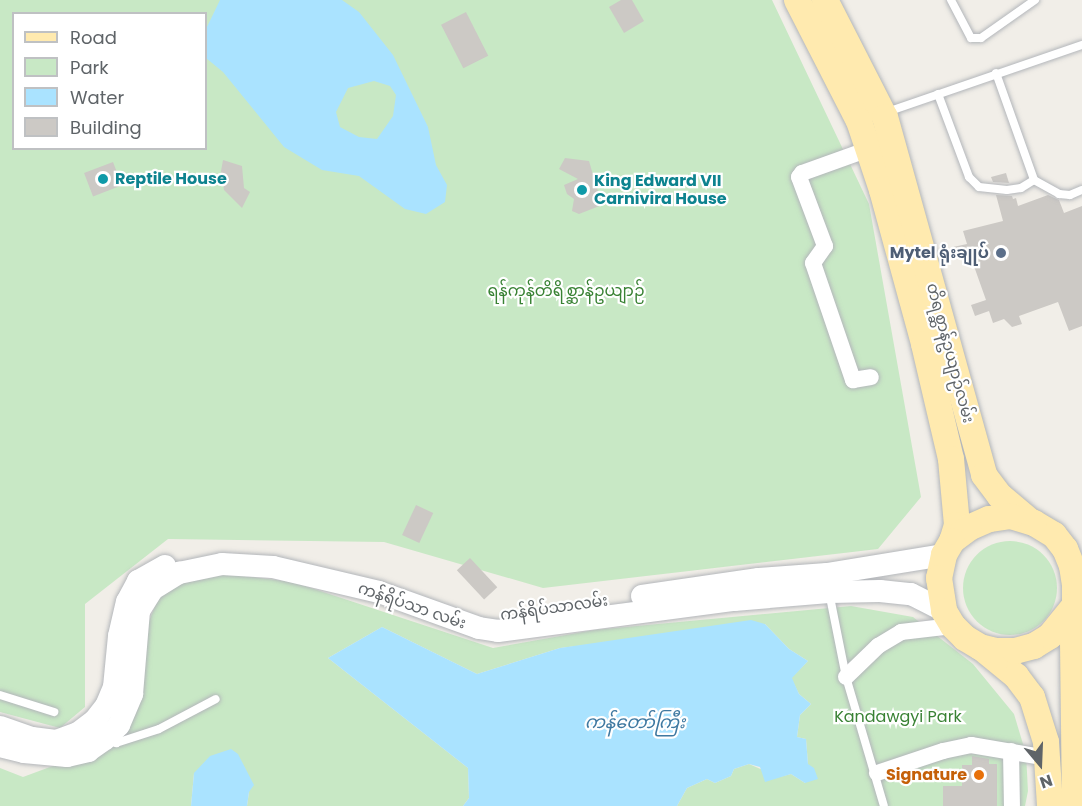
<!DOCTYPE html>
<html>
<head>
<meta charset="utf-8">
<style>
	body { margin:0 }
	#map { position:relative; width:1082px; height:806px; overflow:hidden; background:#f1eee8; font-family:Poppins,"Noto Sans Myanmar",sans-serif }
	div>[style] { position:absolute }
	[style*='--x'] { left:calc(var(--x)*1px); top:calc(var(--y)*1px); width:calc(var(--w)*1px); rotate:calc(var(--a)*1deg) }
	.green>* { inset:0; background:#c8e8c5 }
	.round { border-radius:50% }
	.water>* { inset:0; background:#aae3ff }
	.building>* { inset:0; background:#ccc9c5; transform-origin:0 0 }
	.roads { filter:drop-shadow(0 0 2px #b3b6ba) drop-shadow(0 0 2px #b3b6ba) }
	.service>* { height:8px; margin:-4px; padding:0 4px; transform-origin:4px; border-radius:4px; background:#fff }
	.minor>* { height:16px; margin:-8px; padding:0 8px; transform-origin:8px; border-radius:8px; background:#fff }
	.secondary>* { height:22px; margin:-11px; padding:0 11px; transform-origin:11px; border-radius:11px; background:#fff }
	.primary>* { height:26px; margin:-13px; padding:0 13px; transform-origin:13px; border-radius:13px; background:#ffeaaf }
	.dots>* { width:16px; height:16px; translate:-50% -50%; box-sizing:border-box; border:3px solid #fff; border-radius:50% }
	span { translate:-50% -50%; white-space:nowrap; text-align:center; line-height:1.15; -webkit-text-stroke:4.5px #fff; paint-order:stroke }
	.culture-label { font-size:16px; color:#0d838f; font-weight:700 }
	.left { translate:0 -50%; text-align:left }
	.service-label { font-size:16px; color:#4e5e75; font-weight:700 }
	.right { translate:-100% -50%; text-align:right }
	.park-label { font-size:16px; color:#398234 }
	.street-label { font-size:16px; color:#5f6468 }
	.food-label { font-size:16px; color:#c56008; font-weight:700 }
	.water-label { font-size:18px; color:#3f79a1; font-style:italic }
	.legend { position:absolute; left:12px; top:12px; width:195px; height:138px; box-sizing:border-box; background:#fff; border:2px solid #bfc1c3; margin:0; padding:8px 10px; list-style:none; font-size:18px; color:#5f6468 }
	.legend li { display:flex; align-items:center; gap:12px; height:30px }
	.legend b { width:30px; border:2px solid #bfc1c3 }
	.north { position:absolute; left:1010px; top:734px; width:60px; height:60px; -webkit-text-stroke:4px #fff; paint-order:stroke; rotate:161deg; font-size:16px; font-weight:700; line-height:24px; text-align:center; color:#5f6468 }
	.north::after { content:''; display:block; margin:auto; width:21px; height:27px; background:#5f6468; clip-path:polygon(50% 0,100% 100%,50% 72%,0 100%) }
</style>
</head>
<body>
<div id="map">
	<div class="green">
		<i style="clip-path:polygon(evenodd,0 0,772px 0,869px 204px,921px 497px,878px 549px,543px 588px,384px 542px,168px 539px,85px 604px,85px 707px,60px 728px,0 712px,0 0,14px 14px,206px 14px,206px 148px,14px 148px,14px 14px)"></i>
		<i class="round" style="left:963px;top:541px;width:94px;height:94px"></i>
		<i style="clip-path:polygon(228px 574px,293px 582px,493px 648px,594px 630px,851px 606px,913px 617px,973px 664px,1014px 714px,1026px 754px,1028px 791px,1025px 806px,677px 806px,687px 788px,707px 779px,715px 783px,731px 776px,734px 769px,749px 764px,779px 777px,791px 774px,805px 783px,808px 764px,806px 739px,797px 737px,800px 715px,811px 704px,799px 694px,791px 678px,808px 661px,789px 649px,765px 624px,560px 648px,477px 674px,382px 627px,328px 658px,468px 768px,469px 798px,463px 806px,247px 806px,249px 792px,194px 773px,191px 806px,0 806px,0 768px,23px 777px,96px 750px,158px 599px,179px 584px)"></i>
	</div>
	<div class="water">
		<i style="clip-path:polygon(evenodd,220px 0,342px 0,359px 12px,393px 55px,428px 127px,436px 165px,447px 185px,445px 202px,426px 214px,405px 209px,359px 176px,322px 170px,284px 147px,223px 72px,206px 58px,206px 29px,220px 0,374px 81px,390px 86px,396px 95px,393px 116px,377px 139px,359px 137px,340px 127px,336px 112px,348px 88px,374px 81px)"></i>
		<i style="clip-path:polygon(751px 620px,765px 624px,789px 649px,808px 661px,792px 678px,799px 694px,811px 704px,800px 715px,797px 737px,806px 739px,808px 764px,814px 768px,818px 779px,805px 783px,791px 774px,765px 782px,760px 767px,749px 764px,734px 769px,731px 776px,715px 783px,707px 779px,687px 788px,677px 806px,463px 806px,469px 798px,468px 768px,328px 658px,382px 627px,477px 674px,560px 648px)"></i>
		<i style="clip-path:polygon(231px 749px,238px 754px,254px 785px,249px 792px,247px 806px,191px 806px,194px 773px,210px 756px)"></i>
	</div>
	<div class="building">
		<i style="clip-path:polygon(621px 0,632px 0,644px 21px,624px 33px,609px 7px)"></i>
		<i style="left:466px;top:12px;width:49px;height:28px;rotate:63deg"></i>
		<i style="clip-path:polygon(565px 158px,589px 161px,602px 205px,579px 214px,572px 211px,574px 199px,567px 194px,564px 185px,578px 179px,559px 169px)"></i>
		<i style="clip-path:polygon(223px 160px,242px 166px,244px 188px,250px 192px,242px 208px,224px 190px,221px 171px)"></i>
		<i style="left:113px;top:162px;width:25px;height:31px;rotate:69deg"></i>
		<i style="clip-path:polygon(1006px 173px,1009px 183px,993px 182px,991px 177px)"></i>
		<i style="clip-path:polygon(996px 195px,1012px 196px,1013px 199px,1016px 198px,1018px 206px,1048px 195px,1059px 200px,1064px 213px,1082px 206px,1082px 326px,1069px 331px,1058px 302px,1019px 316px,1022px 324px,1012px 327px,1004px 319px,993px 323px,989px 311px,975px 316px,971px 305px,986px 300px,970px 255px,955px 257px,953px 247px,967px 244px,963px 231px,1003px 221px)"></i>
		<i style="left:416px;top:505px;width:19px;height:33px;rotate:25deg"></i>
		<i style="left:470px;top:558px;width:40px;height:18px;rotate:47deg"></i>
		<i style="clip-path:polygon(972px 756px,989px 759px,989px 764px,997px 764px,997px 806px,943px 806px,943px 786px,962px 786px,962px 765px,972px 765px)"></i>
	</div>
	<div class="roads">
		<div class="service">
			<i style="--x:951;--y:0;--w:43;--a:62.2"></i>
			<i style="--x:971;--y:38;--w:10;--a:0"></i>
			<i style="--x:981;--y:38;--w:66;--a:-35.1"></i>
			<i style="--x:996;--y:73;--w:114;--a:70.4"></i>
			<i style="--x:1034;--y:180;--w:29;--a:29"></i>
			<i style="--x:1059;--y:194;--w:11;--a:5"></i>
			<i style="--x:1070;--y:195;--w:13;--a:-23"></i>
			<i style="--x:938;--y:94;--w:89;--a:69.5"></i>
			<i style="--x:969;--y:177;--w:14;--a:45"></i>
			<i style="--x:979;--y:187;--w:28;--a:6"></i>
			<i style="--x:1007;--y:190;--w:14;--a:-8"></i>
			<i style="--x:1021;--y:188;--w:15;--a:-32"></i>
			<i style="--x:887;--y:112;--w:206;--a:-19"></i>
			<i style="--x:829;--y:592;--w:87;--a:78.7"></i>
			<i style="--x:846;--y:677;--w:134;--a:73.6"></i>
			<i style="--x:0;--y:695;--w:57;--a:17.5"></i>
			<i style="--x:108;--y:740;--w:9;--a:21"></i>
			<i style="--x:116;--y:743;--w:45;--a:-18"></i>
			<i style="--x:159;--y:729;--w:64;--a:-27.8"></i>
		</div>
		<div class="minor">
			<i style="--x:869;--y:149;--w:71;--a:160.3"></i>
			<i style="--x:802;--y:173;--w:5;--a:127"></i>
			<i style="--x:799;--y:177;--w:74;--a:69.4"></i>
			<i style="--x:825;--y:246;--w:21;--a:125"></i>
			<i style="--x:813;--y:263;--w:124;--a:71.1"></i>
			<i style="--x:853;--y:380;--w:18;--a:-9"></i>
			<i style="--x:846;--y:677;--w:45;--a:-44.1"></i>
			<i style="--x:878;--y:646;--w:27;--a:-31"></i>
			<i style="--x:901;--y:632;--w:52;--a:-6.6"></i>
			<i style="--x:1011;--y:751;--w:55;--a:89"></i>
			<i style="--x:877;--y:773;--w:70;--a:-18.4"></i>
			<i style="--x:943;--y:751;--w:29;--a:-12"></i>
			<i style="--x:971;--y:745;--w:77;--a:9.7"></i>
		</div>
		<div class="secondary">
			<i style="--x:642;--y:596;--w:118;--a:-8.3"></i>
			<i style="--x:759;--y:579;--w:68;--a:-4.2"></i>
			<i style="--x:827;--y:574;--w:119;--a:-9.2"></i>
			<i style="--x:0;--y:727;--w:34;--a:19"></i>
			<i style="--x:32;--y:738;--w:24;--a:7"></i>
			<i style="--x:56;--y:741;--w:23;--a:-20"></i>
			<i style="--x:78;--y:733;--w:21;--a:-37"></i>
			<i style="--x:95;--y:720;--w:18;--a:-52"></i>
			<i style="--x:106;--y:706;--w:21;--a:-67"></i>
			<i style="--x:114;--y:687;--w:51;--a:-84.4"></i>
			<i style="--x:119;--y:636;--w:35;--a:-77"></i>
			<i style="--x:127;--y:602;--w:24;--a:-62"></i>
			<i style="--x:138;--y:581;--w:31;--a:-29"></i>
			<i style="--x:0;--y:746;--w:25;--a:14"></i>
			<i style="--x:24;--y:752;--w:43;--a:5.3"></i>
			<i style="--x:67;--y:756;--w:22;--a:-13"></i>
			<i style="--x:88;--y:751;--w:21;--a:-35"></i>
			<i style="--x:105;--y:739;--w:20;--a:-45"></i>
			<i style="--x:119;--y:725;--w:34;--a:-67"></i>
			<i style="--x:132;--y:694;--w:83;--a:-85.2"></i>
			<i style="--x:139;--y:611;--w:26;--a:-58"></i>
			<i style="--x:153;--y:589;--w:31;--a:-32"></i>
			<i style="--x:179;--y:573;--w:44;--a:-11.8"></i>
			<i style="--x:222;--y:564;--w:51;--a:3.4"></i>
			<i style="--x:273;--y:567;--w:109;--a:13.3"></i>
			<i style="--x:379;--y:592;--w:106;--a:19.8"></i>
			<i style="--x:479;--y:628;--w:19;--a:9"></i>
			<i style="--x:498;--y:631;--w:238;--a:-7.5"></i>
			<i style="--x:734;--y:600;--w:95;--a:-4.8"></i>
			<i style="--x:829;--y:592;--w:51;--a:-1.1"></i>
			<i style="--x:880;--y:591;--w:31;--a:6"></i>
			<i style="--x:911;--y:594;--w:37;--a:27"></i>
		</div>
		<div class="primary">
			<i style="--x:797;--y:0;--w:136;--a:62.9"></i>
			<i style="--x:859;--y:121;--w:73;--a:71.6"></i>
			<i style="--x:882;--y:190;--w:160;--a:74.7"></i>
			<i style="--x:924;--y:344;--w:118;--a:76.8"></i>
			<i style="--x:951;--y:459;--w:66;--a:84.8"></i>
			<i style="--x:957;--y:525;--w:17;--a:107"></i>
			<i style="--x:825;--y:0;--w:131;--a:62.9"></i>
			<i style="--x:885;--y:117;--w:371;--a:74.5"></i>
			<i style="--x:984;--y:475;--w:26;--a:53"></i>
			<i style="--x:1000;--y:496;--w:38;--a:40"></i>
			<i style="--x:983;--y:649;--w:43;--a:39.3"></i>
			<i style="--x:1016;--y:676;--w:26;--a:53"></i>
			<i style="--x:1032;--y:697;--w:47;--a:72.7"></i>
			<i style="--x:1046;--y:742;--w:64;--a:86.4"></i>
			<i style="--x:1075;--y:806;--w:165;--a:-90.7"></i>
			<i style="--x:1073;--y:641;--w:36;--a:-87"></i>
			<i style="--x:1075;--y:605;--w:20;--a:-90"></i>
			<i style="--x:1075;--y:585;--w:19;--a:-99"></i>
			<i style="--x:1072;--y:566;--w:18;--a:-112"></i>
			<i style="--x:1065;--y:549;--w:18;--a:-128"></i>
			<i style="--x:1054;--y:535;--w:23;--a:-149"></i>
			<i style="--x:1034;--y:523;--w:24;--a:-163"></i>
			<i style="--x:1011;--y:516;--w:22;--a:172"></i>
			<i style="--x:989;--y:519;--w:22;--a:156"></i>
			<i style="--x:969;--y:528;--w:21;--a:143"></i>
			<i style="--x:952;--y:541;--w:16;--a:120"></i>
			<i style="--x:944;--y:555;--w:24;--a:102"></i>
			<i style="--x:939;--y:578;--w:33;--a:81"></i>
			<i style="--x:944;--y:611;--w:17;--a:59"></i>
			<i style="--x:953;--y:626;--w:17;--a:45"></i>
			<i style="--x:965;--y:638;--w:17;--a:31"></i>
			<i style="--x:980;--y:647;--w:16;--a:14"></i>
			<i style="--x:996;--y:651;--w:19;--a:0"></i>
			<i style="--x:1015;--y:651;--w:20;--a:-15"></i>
			<i style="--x:1034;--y:646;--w:19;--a:-32"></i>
			<i style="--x:1050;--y:636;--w:40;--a:-51"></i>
		</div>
	</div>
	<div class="dots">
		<i style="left:103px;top:179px;background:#0f9aa8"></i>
		<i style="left:582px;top:190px;background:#0f9aa8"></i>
		<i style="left:1001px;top:253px;background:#5c6f8a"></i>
		<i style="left:979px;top:775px;background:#e8710a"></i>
	</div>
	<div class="culture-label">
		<span class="left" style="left:115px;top:179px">Reptile House</span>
		<span class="left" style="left:594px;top:190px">King Edward VII<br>Carnivira House</span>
	</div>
	<div class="service-label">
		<span class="right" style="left:989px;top:253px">Mytel ရုံးချုပ်</span>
	</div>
	<div class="park-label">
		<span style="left:566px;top:291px">ရန်ကုန်တိရိစ္ဆာန်ဥယျာဉ်</span>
		<span style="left:898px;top:717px">Kandawgyi Park</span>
	</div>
	<div class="street-label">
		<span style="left:950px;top:353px;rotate:75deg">တိရစ္ဆာန်ဥယျာဉ်လမ်း</span>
		<span style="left:412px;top:606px;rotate:19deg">ကန်ရိပ်သာ လမ်း</span>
		<span style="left:554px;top:608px;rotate:-8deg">ကန်ရိပ်သာလမ်း</span>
	</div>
	<div class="food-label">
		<span class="right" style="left:967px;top:775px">Signature</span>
	</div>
	<div class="water-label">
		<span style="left:635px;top:722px">ကန်တော်ကြီး</span>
	</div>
	<ul class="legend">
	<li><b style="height:8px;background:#ffeaaf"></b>Road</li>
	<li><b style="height:16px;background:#c8e8c5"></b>Park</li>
	<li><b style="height:16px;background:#aae3ff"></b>Water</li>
	<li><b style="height:16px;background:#ccc9c5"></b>Building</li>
	</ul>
	<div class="north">N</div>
</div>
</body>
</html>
